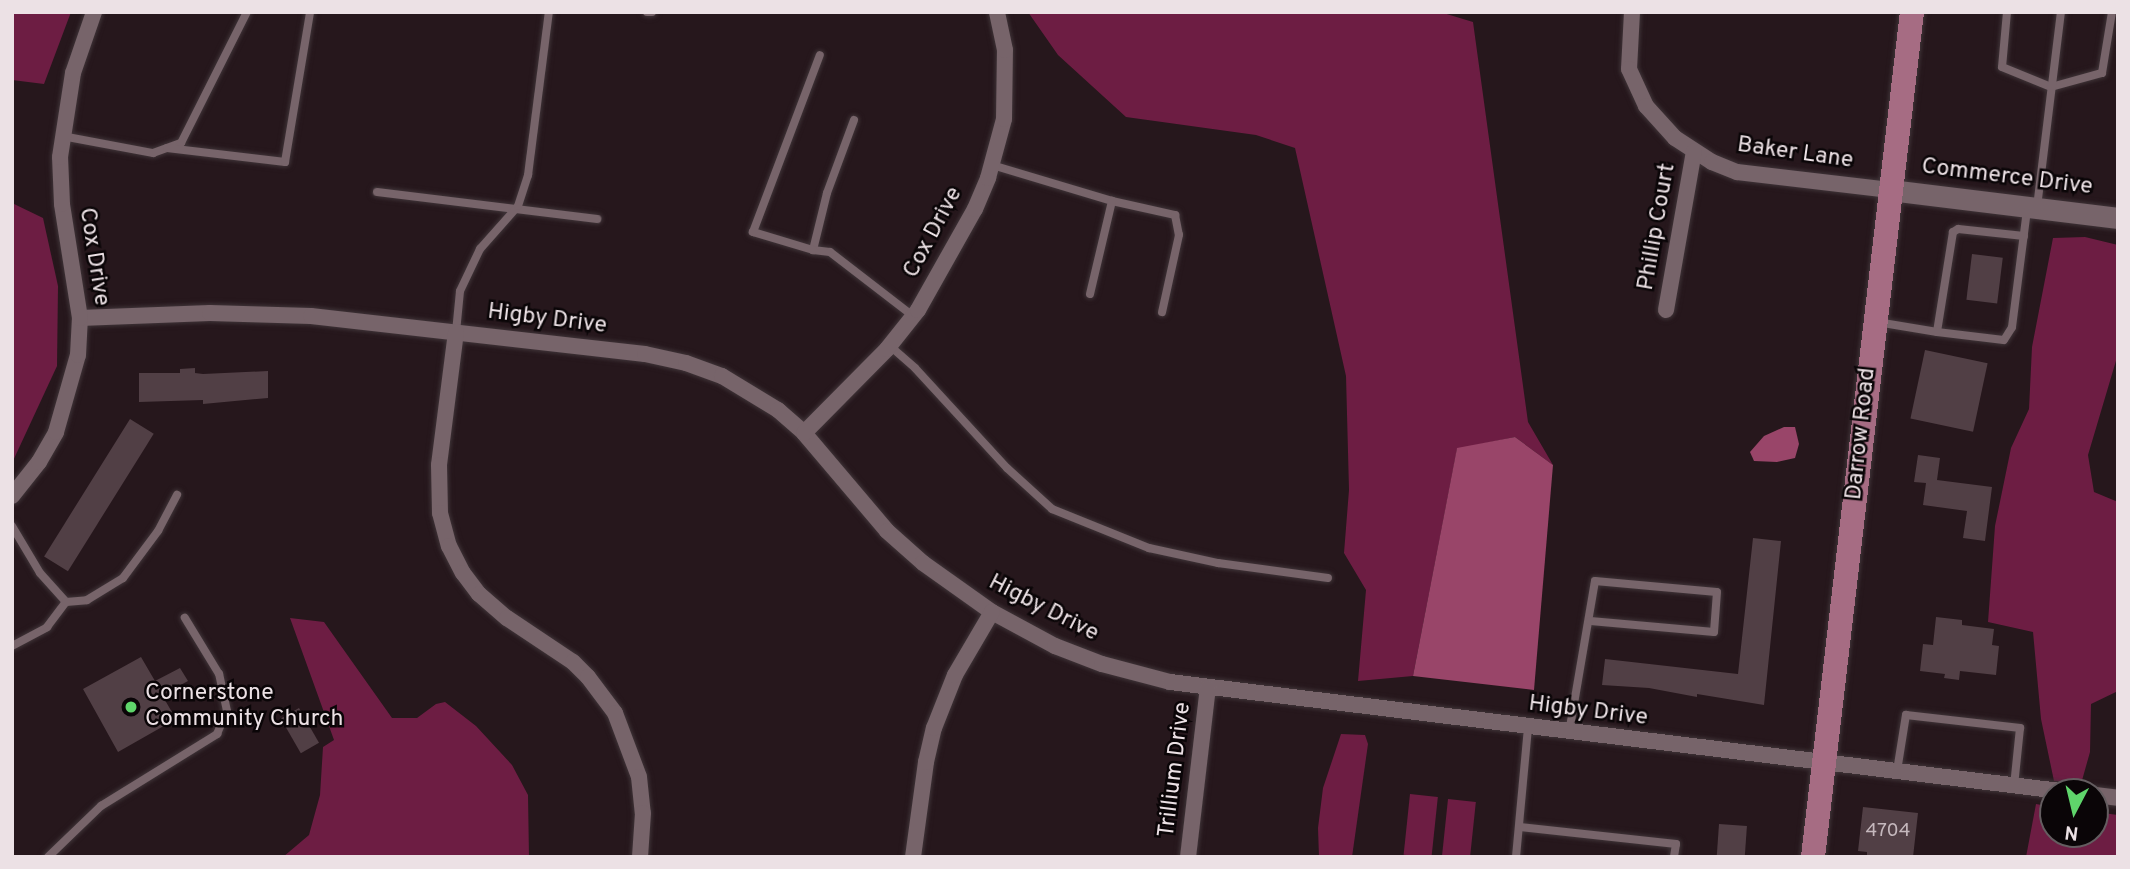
<!DOCTYPE html>
<html>
<head>
<meta charset="utf-8">
<style>
	body { margin:0 }
	#map { position:relative; width:2130px; height:869px; overflow:hidden; background:#26171c; font-family:Overpass,sans-serif }
	div>[style] { position:absolute }
	[style*='--x'] { left:calc(var(--x)*1px); top:calc(var(--y)*1px); width:calc(var(--w)*1px); rotate:calc(var(--a)*1deg) }
	.green>* { inset:0; background:#6d1d43; transform-origin:0 0 }
	.water>* { inset:0; background:#994569 }
	.building>* { inset:0; background:#513f45; transform-origin:0 0 }
	.roads { filter:drop-shadow(0 0 2px #3f3438) drop-shadow(0 0 2px #3f3438) }
	.lane>* { height:8px; margin:-4px; padding:0 4px; transform-origin:4px; border-radius:4px; background:#77646a }
	.street>* { height:16px; margin:-8px; padding:0 8px; transform-origin:8px; border-radius:8px; background:#77646a }
	.secondary>* { height:21px; margin:-10.5px; padding:0 10.5px; transform-origin:10.5px; border-radius:10.5px; background:#77646a }
	.primary>* { height:24px; margin:-12px; padding:0 12px; transform-origin:12px; border-radius:12px; background:#a66c83 }
	.dots>* { width:19px; height:19px; translate:-50% -50%; box-sizing:border-box; border:4px solid #0a0507; border-radius:50% }
	span { translate:-50% -50%; white-space:nowrap; text-align:center; line-height:1.15; -webkit-text-stroke:5px #0a0507; paint-order:stroke }
	.number-label { font-size:19px; color:#c5b8bd }
	.number-label span { -webkit-text-stroke-width:0 }
	.street-label { font-size:23px; color:#ece1e5 }
	.poi-label { font-size:23px; color:#ece1e5 }
	.left { translate:0 -50%; text-align:left }
	.frame { position:absolute; inset:0; border:14px solid #ece1e5; pointer-events:none }
	.north { position:absolute; left:2039px; top:778px; width:70px; height:70px; box-sizing:border-box; background:#0a0507; border:2px solid #645d60; border-radius:50%; rotate:187deg; font-size:19px; font-weight:700; line-height:28px; text-align:center; color:#ece1e5 }
	.north::after { content:''; display:block; margin:auto; width:24px; height:32px; background:#5fd56b; clip-path:polygon(50% 0,100% 100%,50% 72%,0 100%) }
</style>
</head>
<body>
<div id="map">
	<div class="green">
		<i style="clip-path:polygon(12px 12px,71px 12px,44px 84px,12px 80px)"></i>
		<i style="clip-path:polygon(1028px 12px,1440px 12px,1473px 22px,1528px 422px,1553px 465px,1515px 437px,1457px 449px,1413px 676px,1358px 681px,1366px 590px,1344px 553px,1349px 490px,1346px 376px,1295px 148px,1256px 135px,1126px 117px,1058px 55px)"></i>
		<i style="clip-path:polygon(12px 203px,43px 218px,58px 286px,57px 366px,12px 463px)"></i>
		<i style="clip-path:polygon(2085px 237px,2118px 245px,2118px 354px,2088px 455px,2094px 492px,2118px 502px,2118px 691px,2091px 704px,2090px 752px,2081px 784px,2054px 781px,2041px 719px,2033px 632px,1988px 622px,1995px 526px,2011px 448px,2029px 409px,2032px 347px,2053px 238px)"></i>
		<i style="clip-path:polygon(290px 618px,324px 622px,392px 718px,417px 718px,436px 704px,445px 702px,476px 726px,512px 765px,528px 795px,529px 857px,283px 857px,309px 835px,320px 795px,323px 747px,334px 740px)"></i>
		<i style="clip-path:polygon(1341px 734px,1365px 735px,1368px 744px,1352px 857px,1319px 857px,1318px 828px,1323px 788px)"></i>
		<i style="left:1410px;top:794px;width:28px;height:61px;rotate:6deg"></i>
		<i style="left:1448px;top:799px;width:28px;height:58px;rotate:6deg"></i>
		<i style="clip-path:polygon(2036px 804px,2053px 807px,2053px 834px,2095px 834px,2095px 812px,2118px 815px,2118px 857px,2026px 857px)"></i>
	</div>
	<div class="water">
		<i style="clip-path:polygon(1784px 427px,1795px 427px,1799px 444px,1795px 458px,1777px 462px,1754px 461px,1750px 452px,1764px 436px)"></i>
		<i style="clip-path:polygon(1515px 437px,1553px 465px,1534px 690px,1413px 676px,1457px 448px)"></i>
	</div>
	<div class="building">
		<i style="left:1972px;top:254px;width:31px;height:46px;rotate:7deg"></i>
		<i style="left:1925px;top:350px;width:64px;height:70px;rotate:12deg"></i>
		<i style="clip-path:polygon(195px 368px,195px 373px,203px 374px,268px 371px,268px 398px,203px 404px,203px 400px,139px 402px,139px 373px,180px 373px,180px 369px)"></i>
		<i style="left:130px;top:419px;width:28px;height:162px;rotate:32deg"></i>
		<i style="clip-path:polygon(1918px 455px,1940px 458px,1937px 480px,1992px 487px,1985px 541px,1963px 538px,1967px 511px,1923px 505px,1926px 483px,1914px 482px)"></i>
		<i style="clip-path:polygon(1753px 538px,1781px 541px,1764px 705px,1697px 694px,1697px 697px,1649px 688px,1602px 685px,1605px 659px,1738px 674px)"></i>
		<i style="clip-path:polygon(1936px 617px,1962px 620px,1962px 625px,1994px 629px,1992px 645px,1999px 646px,1996px 675px,1960px 671px,1959px 680px,1944px 678px,1945px 674px,1920px 671px,1923px 644px,1933px 645px)"></i>
		<i style="clip-path:polygon(141px 657px,155px 681px,180px 668px,188px 681px,162px 695px,176px 719px,118px 752px,83px 689px)"></i>
		<i style="left:299px;top:708px;width:40px;height:21px;rotate:60deg"></i>
		<i style="clip-path:polygon(1863px 807px,1918px 813px,1913px 857px,1867px 857px,1867px 852px,1858px 851px)"></i>
		<i style="left:1719px;top:824px;width:28px;height:33px;rotate:4deg"></i>
	</div>
	<div class="roads">
		<div class="lane">
			<i style="--x:647;--y:12;--w:5;--a:0"></i>
			<i style="--x:2007;--y:12;--w:55;--a:95.2"></i>
			<i style="--x:2002;--y:67;--w:53;--a:22.2"></i>
			<i style="--x:2051;--y:87;--w:53;--a:-15.4"></i>
			<i style="--x:2102;--y:73;--w:62;--a:-80.7"></i>
			<i style="--x:854;--y:120;--w:78;--a:110.3"></i>
			<i style="--x:827;--y:193;--w:59;--a:103.8"></i>
			<i style="--x:813;--y:250;--w:17;--a:7"></i>
			<i style="--x:830;--y:252;--w:105;--a:37.6"></i>
			<i style="--x:62;--y:136;--w:93;--a:10.6"></i>
			<i style="--x:153;--y:153;--w:30;--a:-20"></i>
			<i style="--x:181;--y:143;--w:147;--a:-63.3"></i>
			<i style="--x:167;--y:148;--w:119;--a:6.8"></i>
			<i style="--x:285;--y:162;--w:152;--a:-80.5"></i>
			<i style="--x:992;--y:165;--w:125;--a:16.7"></i>
			<i style="--x:1112;--y:201;--w:65;--a:12.5"></i>
			<i style="--x:1175;--y:215;--w:20;--a:79"></i>
			<i style="--x:1179;--y:235;--w:79;--a:102.4"></i>
			<i style="--x:377;--y:192;--w:222;--a:7"></i>
			<i style="--x:2037;--y:207;--w:196;--a:-83"></i>
			<i style="--x:2024;--y:236;--w:66;--a:-173.9"></i>
			<i style="--x:1958;--y:229;--w:6;--a:149"></i>
			<i style="--x:1953;--y:232;--w:101;--a:99.1"></i>
			<i style="--x:1937;--y:332;--w:67;--a:6.8"></i>
			<i style="--x:2004;--y:340;--w:15;--a:-58"></i>
			<i style="--x:2012;--y:327;--w:118;--a:-82.7"></i>
			<i style="--x:813;--y:250;--w:63;--a:-163.3"></i>
			<i style="--x:753;--y:232;--w:189;--a:-69.3"></i>
			<i style="--x:1090;--y:294;--w:96;--a:-76.7"></i>
			<i style="--x:1877;--y:322;--w:61;--a:9.5"></i>
			<i style="--x:456;--y:332;--w:41;--a:-84.4"></i>
			<i style="--x:460;--y:291;--w:47;--a:-64.5"></i>
			<i style="--x:480;--y:249;--w:57;--a:-48.5"></i>
			<i style="--x:518;--y:206;--w:33;--a:-72"></i>
			<i style="--x:528;--y:175;--w:164;--a:-82.7"></i>
			<i style="--x:890;--y:346;--w:33;--a:41"></i>
			<i style="--x:915;--y:368;--w:136;--a:47.4"></i>
			<i style="--x:1007;--y:468;--w:61;--a:42.3"></i>
			<i style="--x:1052;--y:509;--w:105;--a:21.9"></i>
			<i style="--x:1149;--y:548;--w:71;--a:12.3"></i>
			<i style="--x:1218;--y:563;--w:111;--a:7.8"></i>
			<i style="--x:12;--y:526;--w:55;--a:59.2"></i>
			<i style="--x:40;--y:573;--w:39;--a:48"></i>
			<i style="--x:66;--y:602;--w:21;--a:-5"></i>
			<i style="--x:87;--y:600;--w:42;--a:-31.4"></i>
			<i style="--x:123;--y:578;--w:59;--a:-53.3"></i>
			<i style="--x:158;--y:531;--w:41;--a:-62.2"></i>
			<i style="--x:12;--y:646;--w:40;--a:-28"></i>
			<i style="--x:47;--y:627;--w:31;--a:-53"></i>
			<i style="--x:1569;--y:733;--w:154;--a:-80.3"></i>
			<i style="--x:1595;--y:581;--w:122;--a:5.2"></i>
			<i style="--x:1717;--y:592;--w:40;--a:94.3"></i>
			<i style="--x:1714;--y:632;--w:124;--a:-174.9"></i>
			<i style="--x:1897;--y:771;--w:57;--a:-80.9"></i>
			<i style="--x:1906;--y:715;--w:115;--a:6.5"></i>
			<i style="--x:2020;--y:728;--w:58;--a:95.9"></i>
			<i style="--x:1520;--y:827;--w:157;--a:6.2"></i>
			<i style="--x:1676;--y:844;--w:13;--a:99"></i>
			<i style="--x:48;--y:857;--w:74;--a:-43.9"></i>
			<i style="--x:101;--y:806;--w:137;--a:-31.8"></i>
			<i style="--x:217;--y:734;--w:25;--a:-67"></i>
			<i style="--x:227;--y:711;--w:38;--a:-102"></i>
			<i style="--x:219;--y:674;--w:66;--a:-121.3"></i>
			<i style="--x:1516;--y:857;--w:131;--a:-84.7"></i>
		</div>
		<div class="street">
			<i style="--x:1632;--y:12;--w:57;--a:93"></i>
			<i style="--x:1629;--y:69;--w:41;--a:65.3"></i>
			<i style="--x:1646;--y:106;--w:43;--a:47.8"></i>
			<i style="--x:1675;--y:138;--w:44;--a:33"></i>
			<i style="--x:1712;--y:162;--w:27;--a:22"></i>
			<i style="--x:1737;--y:172;--w:154;--a:6.7"></i>
			<i style="--x:1666;--y:310;--w:161;--a:-80"></i>
			<i style="--x:80;--y:318;--w:130;--a:-2.2"></i>
			<i style="--x:210;--y:313;--w:101;--a:1.7"></i>
			<i style="--x:311;--y:316;--w:336;--a:6.5"></i>
			<i style="--x:645;--y:354;--w:42;--a:12.4"></i>
			<i style="--x:686;--y:363;--w:38;--a:20"></i>
			<i style="--x:722;--y:376;--w:66;--a:31.3"></i>
			<i style="--x:778;--y:410;--w:35;--a:41"></i>
			<i style="--x:804;--y:433;--w:128;--a:49.7"></i>
			<i style="--x:887;--y:531;--w:48;--a:41.6"></i>
			<i style="--x:923;--y:563;--w:85;--a:35.4"></i>
			<i style="--x:992;--y:612;--w:72;--a:28.4"></i>
			<i style="--x:1055;--y:646;--w:50;--a:21"></i>
			<i style="--x:1102;--y:664;--w:70;--a:14.8"></i>
			<i style="--x:1170;--y:682;--w:906;--a:6.98"></i>
			<i style="--x:456;--y:332;--w:134;--a:97.3"></i>
			<i style="--x:439;--y:465;--w:48;--a:88.8"></i>
			<i style="--x:440;--y:513;--w:34;--a:75"></i>
			<i style="--x:449;--y:546;--w:30;--a:63"></i>
			<i style="--x:463;--y:573;--w:26;--a:53"></i>
			<i style="--x:479;--y:594;--w:37;--a:41"></i>
			<i style="--x:507;--y:618;--w:79;--a:33.7"></i>
			<i style="--x:573;--y:662;--w:21;--a:45"></i>
			<i style="--x:588;--y:677;--w:45;--a:53.1"></i>
			<i style="--x:615;--y:713;--w:68;--a:69.4"></i>
			<i style="--x:639;--y:777;--w:36;--a:84"></i>
			<i style="--x:643;--y:813;--w:44;--a:93.9"></i>
			<i style="--x:804;--y:433;--w:118;--a:-45.3"></i>
			<i style="--x:887;--y:349;--w:50;--a:-51.5"></i>
			<i style="--x:918;--y:310;--w:116;--a:-60.6"></i>
			<i style="--x:975;--y:209;--w:34;--a:-67"></i>
			<i style="--x:988;--y:178;--w:61;--a:-74.8"></i>
			<i style="--x:1004;--y:119;--w:69;--a:-89.2"></i>
			<i style="--x:1005;--y:50;--w:39;--a:-102"></i>
			<i style="--x:12;--y:496;--w:43;--a:-51.5"></i>
			<i style="--x:39;--y:462;--w:34;--a:-60"></i>
			<i style="--x:56;--y:432;--w:80;--a:-74.1"></i>
			<i style="--x:78;--y:355;--w:37;--a:-87"></i>
			<i style="--x:80;--y:318;--w:115;--a:-99"></i>
			<i style="--x:62;--y:204;--w:47;--a:-92.4"></i>
			<i style="--x:60;--y:157;--w:85;--a:-81.2"></i>
			<i style="--x:73;--y:73;--w:65;--a:-71"></i>
			<i style="--x:2095;--y:795;--w:23;--a:7"></i>
			<i style="--x:913;--y:857;--w:96;--a:-82.2"></i>
			<i style="--x:926;--y:762;--w:35;--a:-77"></i>
			<i style="--x:934;--y:728;--w:57;--a:-68.4"></i>
			<i style="--x:955;--y:675;--w:73;--a:-59.6"></i>
			<i style="--x:1188;--y:857;--w:170;--a:-83.3"></i>
		</div>
		<div class="secondary">
			<i style="--x:1890;--y:190;--w:230;--a:7"></i>
		</div>
		<div class="primary">
			<i style="--x:1813;--y:857;--w:851;--a:-83.32"></i>
		</div>
	</div>
	<div class="dots">
		<i style="left:131px;top:707px;background:#5fd56b"></i>
	</div>
	<div class="number-label">
		<span style="left:1888px;top:832px">4704</span>
	</div>
	<div class="street-label">
		<span style="left:1795px;top:154px;rotate:8deg">Baker Lane</span>
		<span style="left:2007px;top:178px;rotate:7deg">Commerce Drive</span>
		<span style="left:1658px;top:227px;rotate:-80deg">Phillip Court</span>
		<span style="left:934px;top:233px;rotate:-62deg">Cox Drive</span>
		<span style="left:93px;top:257px;rotate:81deg">Cox Drive</span>
		<span style="left:547px;top:320px;rotate:7deg">Higby Drive</span>
		<span style="left:1862px;top:434px;rotate:-84deg">Darrow Road</span>
		<span style="left:1043px;top:609px;rotate:27deg">Higby Drive</span>
		<span style="left:1588px;top:712px;rotate:7deg">Higby Drive</span>
		<span style="left:1176px;top:770px;rotate:-83deg">Trillium Drive</span>
	</div>
	<div class="poi-label">
		<span class="left" style="left:145px;top:707px">Cornerstone<br>Community Church</span>
	</div>
	<div class="frame"></div>
	<div class="north">N</div>
</div>
</body>
</html>
